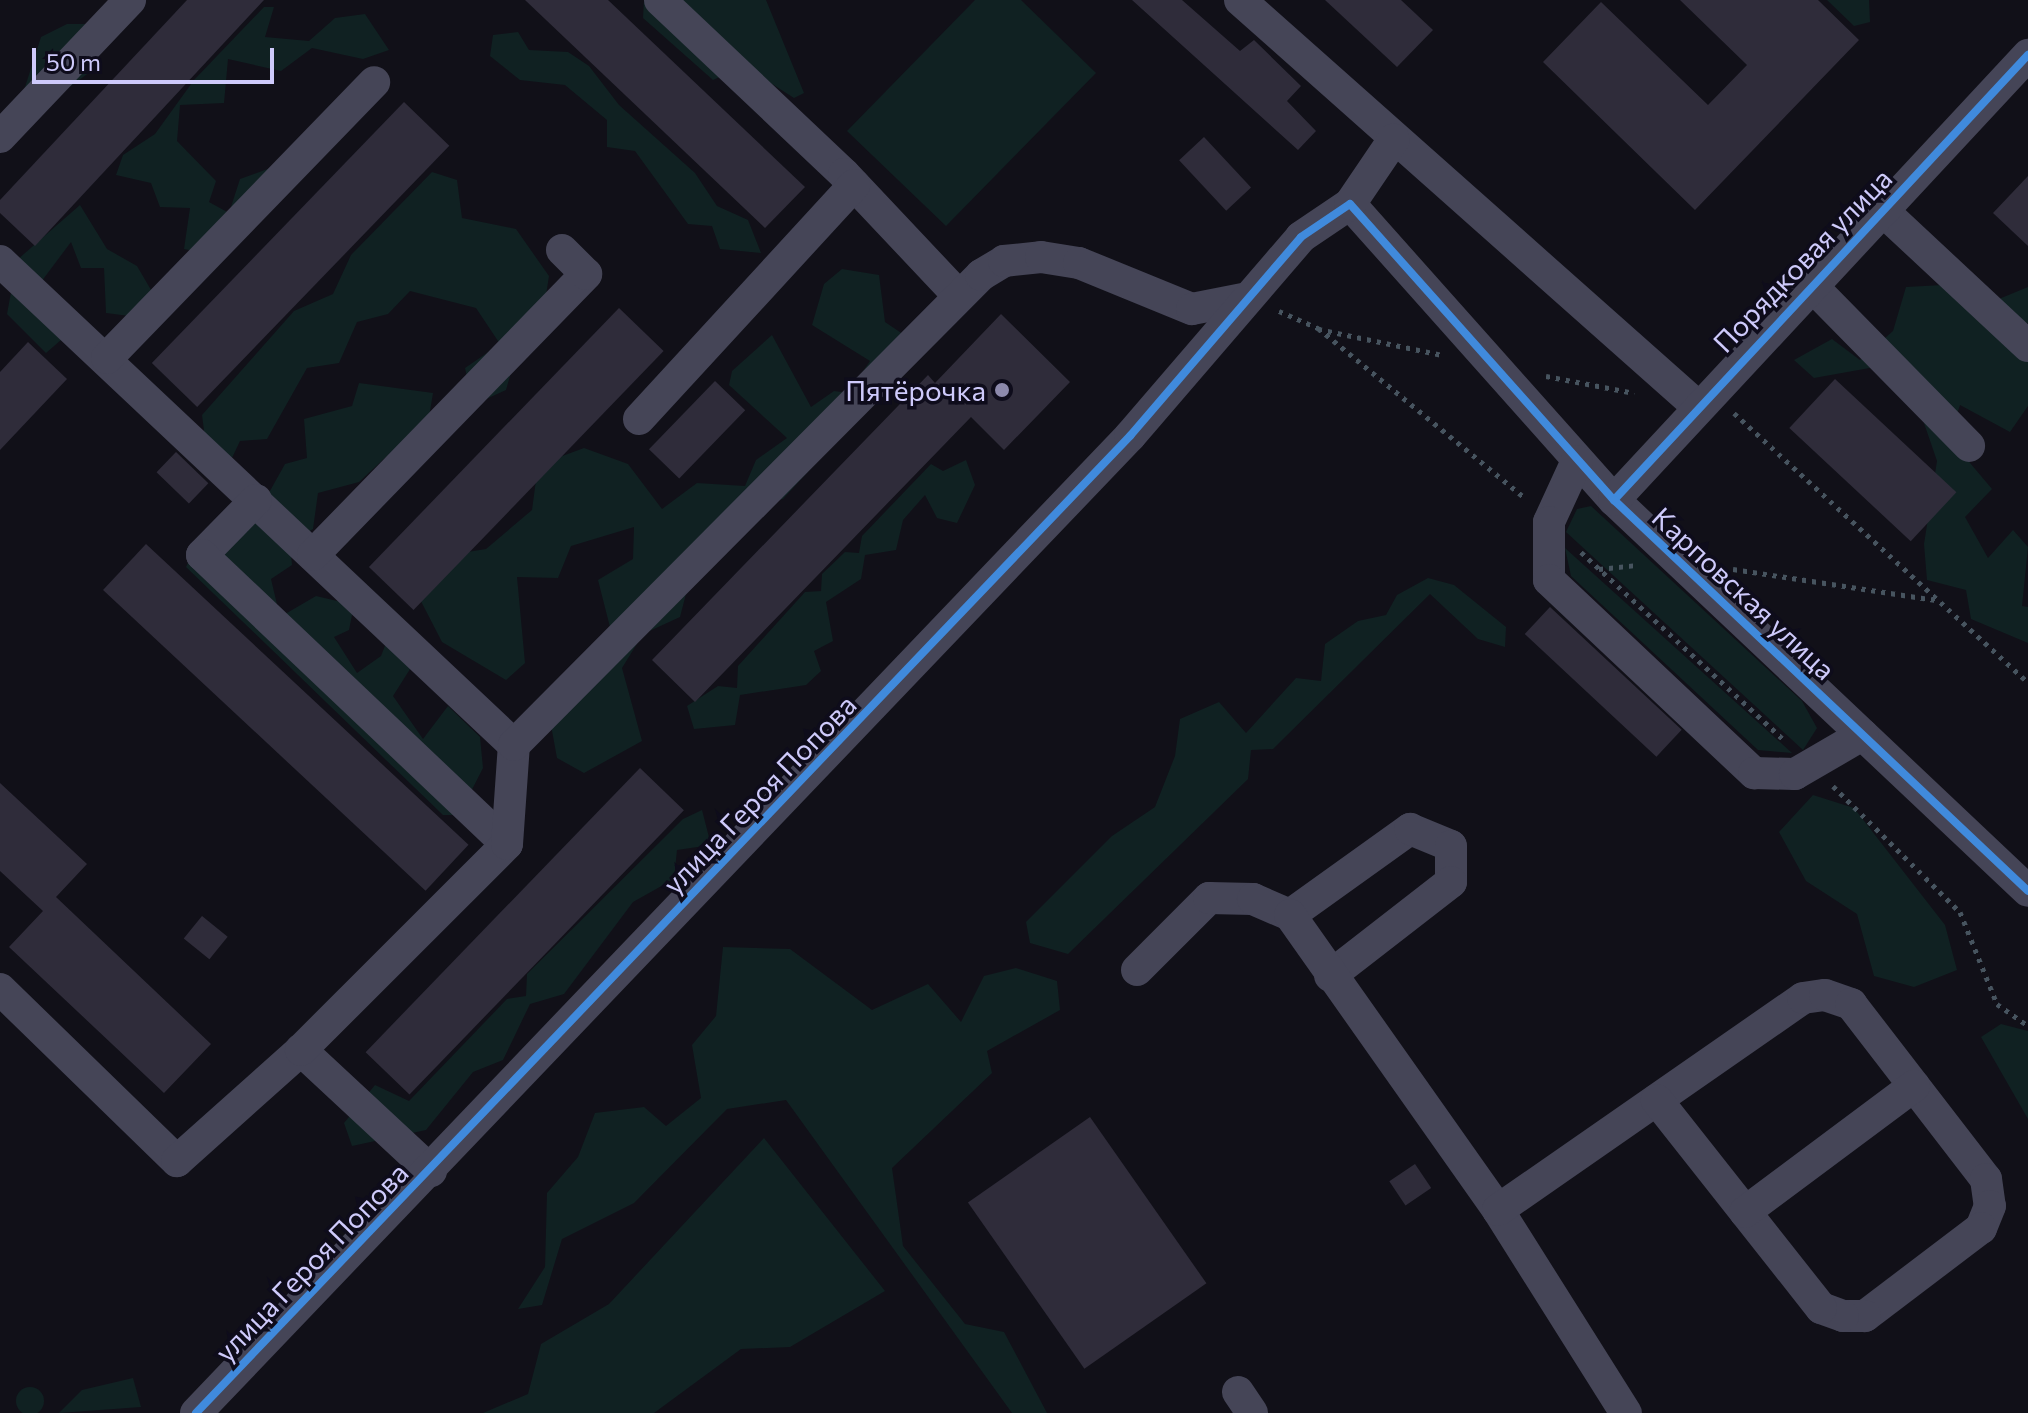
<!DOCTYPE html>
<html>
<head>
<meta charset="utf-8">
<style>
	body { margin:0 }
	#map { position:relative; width:2028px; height:1413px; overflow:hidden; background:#111018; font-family:Commissioner,sans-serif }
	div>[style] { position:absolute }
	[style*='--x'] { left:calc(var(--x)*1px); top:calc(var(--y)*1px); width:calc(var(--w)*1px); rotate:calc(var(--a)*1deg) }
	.green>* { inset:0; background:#102122 }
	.round { border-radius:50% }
	.building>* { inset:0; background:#2f2c3a; transform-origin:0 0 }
	.path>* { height:5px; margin-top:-2.5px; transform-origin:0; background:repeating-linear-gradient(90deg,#47545f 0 4px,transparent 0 10px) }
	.minor>* { height:32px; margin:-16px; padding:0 16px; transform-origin:16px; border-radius:16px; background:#454557 }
	.cycleway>* { height:8px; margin:-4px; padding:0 4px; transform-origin:4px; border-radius:4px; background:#408adc }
	.dots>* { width:22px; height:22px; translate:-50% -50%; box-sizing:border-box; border:4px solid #0e0c1b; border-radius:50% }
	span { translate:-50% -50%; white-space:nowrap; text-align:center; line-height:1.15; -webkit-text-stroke:7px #0e0c1b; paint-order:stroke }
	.street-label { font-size:28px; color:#cecafb }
	.poi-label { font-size:28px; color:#cecafb }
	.right { translate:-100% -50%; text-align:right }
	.scale { position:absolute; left:32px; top:48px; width:242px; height:36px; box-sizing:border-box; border:4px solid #cecafb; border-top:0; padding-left:10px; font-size:24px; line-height:28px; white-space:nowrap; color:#cecafb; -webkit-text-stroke:6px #0e0c1b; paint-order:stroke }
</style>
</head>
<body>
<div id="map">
	<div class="green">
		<i style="clip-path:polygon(644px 0,766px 0,804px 93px,794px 98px,744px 66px,713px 80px,643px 18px)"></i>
		<i style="clip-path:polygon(975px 0,1021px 0,1096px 73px,946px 226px,847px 131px)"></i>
		<i style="clip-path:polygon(1827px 0,1869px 0,1870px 22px,1854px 26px)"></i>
		<i style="clip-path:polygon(118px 7px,90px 72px,41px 108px,18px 109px,41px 37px,67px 24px,93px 24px)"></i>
		<i style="clip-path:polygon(264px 7px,274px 7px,265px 37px,309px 41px,335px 18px,365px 14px,389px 50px,363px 59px,312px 48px,281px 71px,228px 59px,224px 103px,180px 105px,177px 141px,216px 181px,209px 202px,229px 213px,240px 179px,273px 167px,220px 256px,184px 249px,190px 208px,160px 207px,151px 183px,116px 175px,123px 155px,155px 134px,194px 80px)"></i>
		<i style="clip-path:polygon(518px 32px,529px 50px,568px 52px,589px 66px,619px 105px,695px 173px,717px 206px,748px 220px,761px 253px,720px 249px,712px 226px,688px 224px,635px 151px,607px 147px,607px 120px,565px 85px,520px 80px,490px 56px,493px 35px)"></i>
		<i style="clip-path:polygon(432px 172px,457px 180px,462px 218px,516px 229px,549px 276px,538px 346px,514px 362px,506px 390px,473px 405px,465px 368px,500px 344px,476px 308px,410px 291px,388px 314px,357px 322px,339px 363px,307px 368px,267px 439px,240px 441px,231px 460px,206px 446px,202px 415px,294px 311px,333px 294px,351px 255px)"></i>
		<i style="clip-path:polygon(80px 205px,107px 249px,137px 266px,154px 295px,137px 317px,106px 313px,104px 268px,81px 268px,71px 242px,38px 286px,55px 307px,61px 340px,46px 353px,7px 314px,17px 260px)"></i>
		<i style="clip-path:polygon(842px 269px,879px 275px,885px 322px,922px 347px,783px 499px,731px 509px,698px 548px,680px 617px,643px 634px,622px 668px,642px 741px,584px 773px,557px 758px,546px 698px,612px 635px,598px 580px,633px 559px,634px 527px,571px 546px,558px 578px,517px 577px,525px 663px,506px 680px,442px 642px,409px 578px,443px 556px,486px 549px,532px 510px,538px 465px,584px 448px,628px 464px,662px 509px,697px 483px,745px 486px,756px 460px,787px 438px,729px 385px,732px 371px,772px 335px,811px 407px,834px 391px,848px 393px,870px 361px,812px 325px,824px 284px)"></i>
		<i style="clip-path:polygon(1979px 283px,1994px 301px,2028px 287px,2028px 323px,2016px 325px,2028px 362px,2028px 406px,2010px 432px,1960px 405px,1949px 438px,1992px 489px,1965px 517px,1988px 558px,2013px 530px,2028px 547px,2022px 606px,2028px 607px,2028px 643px,1971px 619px,1966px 590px,1927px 580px,1924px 544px,1937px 461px,1903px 362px,1814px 378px,1794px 360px,1832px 339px,1860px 360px,1893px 331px,1906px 287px)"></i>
		<i style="clip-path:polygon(359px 383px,433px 393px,429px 417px,359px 482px,318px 493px,313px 529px,290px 543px,292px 565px,271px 579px,280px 617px,316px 596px,354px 605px,349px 630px,334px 637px,357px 673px,381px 656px,395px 620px,424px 647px,393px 696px,423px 739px,448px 706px,480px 737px,483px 768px,459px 815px,443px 815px,186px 567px,203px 532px,247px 532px,285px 464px,307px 458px,304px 419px,352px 406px)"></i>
		<i style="clip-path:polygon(966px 460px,975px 485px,957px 523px,937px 518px,925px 495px,903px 520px,896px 550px,865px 555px,861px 579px,826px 602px,833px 641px,814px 651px,821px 671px,806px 685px,740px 695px,735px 725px,694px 729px,687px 706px,718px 686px,737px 688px,738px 666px,805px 592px,821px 591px,822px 574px,845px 552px,859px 553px,862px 536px,931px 464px,943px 471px)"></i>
		<i style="clip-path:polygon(1591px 506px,1802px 701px,1817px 728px,1803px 750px,1566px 532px,1577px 509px)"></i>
		<i style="clip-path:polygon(1565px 548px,1792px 753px,1758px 750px,1571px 576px)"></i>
		<i style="clip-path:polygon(1428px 578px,1454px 585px,1506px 627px,1505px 647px,1478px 639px,1430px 594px,1273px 749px,1251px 750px,1248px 779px,1068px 954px,1030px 943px,1026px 922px,1112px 836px,1155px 807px,1175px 756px,1180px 719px,1219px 702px,1246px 733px,1296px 678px,1321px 681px,1325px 644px,1358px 621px,1386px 615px,1397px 595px)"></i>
		<i style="clip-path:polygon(1813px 795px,1854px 808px,1945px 925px,1957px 970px,1914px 987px,1874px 976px,1857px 914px,1806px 881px,1779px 832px)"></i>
		<i style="clip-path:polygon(702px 810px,711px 845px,677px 850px,674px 879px,633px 902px,564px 994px,530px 1004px,503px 1060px,473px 1072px,426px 1130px,352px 1146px,344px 1123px,375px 1085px,409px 1101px,507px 999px,526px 996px,527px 974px,683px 819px)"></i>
		<i style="clip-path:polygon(723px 947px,790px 949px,872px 1010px,928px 984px,961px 1022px,984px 976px,1016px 968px,1057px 981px,1060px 1010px,987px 1051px,992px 1073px,892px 1168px,903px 1246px,965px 1324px,1004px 1332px,1047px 1413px,1012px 1413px,786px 1100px,727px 1109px,634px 1203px,562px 1239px,542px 1305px,518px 1309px,545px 1267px,547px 1193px,578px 1157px,595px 1113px,644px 1107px,666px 1126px,701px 1098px,692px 1045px,716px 1016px)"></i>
		<i style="clip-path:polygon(2001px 1024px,2028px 1031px,2028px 1119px,1981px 1037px)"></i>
		<i style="clip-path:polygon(764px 1138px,885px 1291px,790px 1347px,741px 1349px,654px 1413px,483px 1413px,528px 1394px,541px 1344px,609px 1304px)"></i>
		<i style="clip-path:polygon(133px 1378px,141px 1407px,59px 1413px,82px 1390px)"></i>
		<i class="round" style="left:16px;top:1387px;width:28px;height:28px"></i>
	</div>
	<div class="building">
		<i style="clip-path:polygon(187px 0,264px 0,35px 246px,0 213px,0 200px)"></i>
		<i style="clip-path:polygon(525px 0,608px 0,805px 187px,765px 228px)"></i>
		<i style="clip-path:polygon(1132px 0,1182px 0,1240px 51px,1254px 40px,1301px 86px,1287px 101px,1316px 131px,1298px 150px)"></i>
		<i style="clip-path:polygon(1325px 0,1401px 0,1433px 30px,1397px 67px)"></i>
		<i style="clip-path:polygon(1680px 0,1818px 0,1859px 40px,1695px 210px,1543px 62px,1601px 2px,1708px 105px,1747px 65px)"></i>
		<i style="left:404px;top:102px;width:63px;height:363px;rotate:44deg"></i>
		<i style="left:1204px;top:137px;width:69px;height:34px;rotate:47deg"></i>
		<i style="clip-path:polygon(2028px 176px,2028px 246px,1993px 213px)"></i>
		<i style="left:619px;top:308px;width:62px;height:360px;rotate:44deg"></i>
		<i style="clip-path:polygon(1001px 314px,1070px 382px,1004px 450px,971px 417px,695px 702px,652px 660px,928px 375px,935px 383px)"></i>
		<i style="clip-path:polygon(28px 342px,67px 379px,0 450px,0 372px)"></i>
		<i style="left:1835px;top:379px;width:166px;height:67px;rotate:43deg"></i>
		<i style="left:715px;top:381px;width:42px;height:95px;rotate:44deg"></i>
		<i style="left:176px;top:452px;width:45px;height:28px;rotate:44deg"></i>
		<i style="left:146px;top:544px;width:441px;height:63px;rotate:43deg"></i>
		<i style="left:1550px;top:607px;width:180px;height:37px;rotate:43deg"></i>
		<i style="left:640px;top:768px;width:61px;height:395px;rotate:44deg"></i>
		<i style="clip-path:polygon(0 783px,87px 864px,56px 897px,211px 1044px,164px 1093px,9px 947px,43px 911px,0 871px)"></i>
		<i style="left:202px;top:916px;width:33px;height:29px;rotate:39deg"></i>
		<i style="left:1090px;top:1117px;width:203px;height:149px;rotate:55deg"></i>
		<i style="left:1415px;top:1164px;width:29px;height:31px;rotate:56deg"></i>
	</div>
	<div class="path">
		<i style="--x:1279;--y:311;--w:43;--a:23.6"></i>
		<i style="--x:1318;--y:328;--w:268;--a:39.4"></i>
		<i style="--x:1318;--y:329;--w:127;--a:11.8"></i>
		<i style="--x:1546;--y:376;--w:90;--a:10.9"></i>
		<i style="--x:1734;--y:413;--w:398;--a:42.5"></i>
		<i style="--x:1581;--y:552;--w:278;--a:42.8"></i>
		<i style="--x:1599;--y:569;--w:37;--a:-6"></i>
		<i style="--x:1733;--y:569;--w:210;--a:8.7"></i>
		<i style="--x:1833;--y:786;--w:179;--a:44.8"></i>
		<i style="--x:1960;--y:912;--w:99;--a:68.1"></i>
		<i style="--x:1997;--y:1004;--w:38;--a:35"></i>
	</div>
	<div class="minor">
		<i style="--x:660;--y:0;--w:253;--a:43.4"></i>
		<i style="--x:844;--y:174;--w:168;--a:46.7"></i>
		<i style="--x:1240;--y:0;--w:610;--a:41.61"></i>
		<i style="--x:0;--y:137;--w:189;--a:-46.5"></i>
		<i style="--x:1350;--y:204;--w:397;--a:48.3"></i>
		<i style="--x:1614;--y:500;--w:569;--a:43.36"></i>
		<i style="--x:1881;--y:209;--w:201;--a:43"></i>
		<i style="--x:0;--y:261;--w:706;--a:43.28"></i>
		<i style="--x:1810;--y:284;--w:227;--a:45.5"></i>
		<i style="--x:107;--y:358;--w:384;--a:-45.9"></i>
		<i style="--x:639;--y:419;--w:318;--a:-47.4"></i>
		<i style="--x:1577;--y:461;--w:67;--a:114.7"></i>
		<i style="--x:1549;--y:522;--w:58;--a:90"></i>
		<i style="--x:1549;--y:580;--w:282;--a:43.3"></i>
		<i style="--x:1754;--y:773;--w:41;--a:1.4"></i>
		<i style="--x:1795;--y:774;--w:78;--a:-30.2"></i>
		<i style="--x:256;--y:500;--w:77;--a:134.5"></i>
		<i style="--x:202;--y:555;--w:420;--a:43.5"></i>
		<i style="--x:1614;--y:500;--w:608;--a:-47.07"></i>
		<i style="--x:313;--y:555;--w:392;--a:-45.8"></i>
		<i style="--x:586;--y:274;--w:34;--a:-135"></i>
		<i style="--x:1290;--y:915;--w:148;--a:-35.6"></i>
		<i style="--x:1410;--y:829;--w:44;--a:22.5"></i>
		<i style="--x:1451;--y:846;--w:36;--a:90"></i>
		<i style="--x:1451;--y:882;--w:153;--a:142.2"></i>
		<i style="--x:1137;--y:970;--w:102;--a:-45"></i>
		<i style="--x:1209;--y:898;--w:44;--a:1.3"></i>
		<i style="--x:1253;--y:899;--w:40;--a:23.4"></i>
		<i style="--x:1290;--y:915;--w:361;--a:54.8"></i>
		<i style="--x:1498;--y:1210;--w:240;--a:57.8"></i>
		<i style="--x:0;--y:989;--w:247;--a:44.2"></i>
		<i style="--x:177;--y:1161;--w:166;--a:-41.8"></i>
		<i style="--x:431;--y:1171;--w:178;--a:-137.1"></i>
		<i style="--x:301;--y:1050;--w:291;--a:-45"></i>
		<i style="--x:507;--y:844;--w:99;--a:-86"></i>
		<i style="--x:514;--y:745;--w:663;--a:-45.18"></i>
		<i style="--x:981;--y:275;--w:27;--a:-31"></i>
		<i style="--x:1004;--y:261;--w:37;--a:-6"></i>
		<i style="--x:1041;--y:257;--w:38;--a:9"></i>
		<i style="--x:1079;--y:263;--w:122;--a:22.2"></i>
		<i style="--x:1192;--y:309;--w:57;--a:-11.1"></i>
		<i style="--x:1498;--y:1210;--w:371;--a:-34.8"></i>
		<i style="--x:1803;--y:998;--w:22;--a:-8"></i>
		<i style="--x:1825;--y:995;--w:28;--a:19"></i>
		<i style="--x:1851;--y:1004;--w:221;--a:52.4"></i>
		<i style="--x:1986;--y:1179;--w:27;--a:82"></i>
		<i style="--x:1990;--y:1206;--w:24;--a:112"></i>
		<i style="--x:1981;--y:1228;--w:146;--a:142.8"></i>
		<i style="--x:1865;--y:1316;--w:22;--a:180"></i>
		<i style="--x:1843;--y:1316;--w:23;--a:-160"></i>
		<i style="--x:1821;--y:1308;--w:265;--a:-128.3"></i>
		<i style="--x:1745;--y:1212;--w:211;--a:-36.7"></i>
		<i style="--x:1238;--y:1392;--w:25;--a:56"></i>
		<i style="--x:196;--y:1413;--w:1352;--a:-46.29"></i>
		<i style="--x:1130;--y:436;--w:262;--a:-49.3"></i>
		<i style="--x:1301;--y:237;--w:59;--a:-34"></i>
		<i style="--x:1350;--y:204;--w:78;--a:-55.9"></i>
	</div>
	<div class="cycleway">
		<i style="--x:1614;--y:500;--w:608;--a:-47.07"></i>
		<i style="--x:196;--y:1413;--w:1352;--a:-46.29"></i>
		<i style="--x:1130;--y:436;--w:262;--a:-49.3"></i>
		<i style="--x:1301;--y:237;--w:59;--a:-34"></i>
		<i style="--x:1350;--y:204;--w:397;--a:48.3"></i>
		<i style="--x:1614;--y:500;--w:569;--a:43.36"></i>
	</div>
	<div class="dots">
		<i style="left:1002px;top:390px;background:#8c89ac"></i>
	</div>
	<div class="street-label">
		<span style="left:1802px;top:260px;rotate:-46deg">Порядковая улица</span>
		<span style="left:1744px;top:593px;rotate:43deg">Карповская улица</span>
		<span style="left:759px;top:794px;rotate:-46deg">улица Героя Попова</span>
		<span style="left:311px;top:1262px;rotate:-46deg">улица Героя Попова</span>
	</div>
	<div class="poi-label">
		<span class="right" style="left:986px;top:390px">Пятёрочка</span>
	</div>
	<div class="scale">50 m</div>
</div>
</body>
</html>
